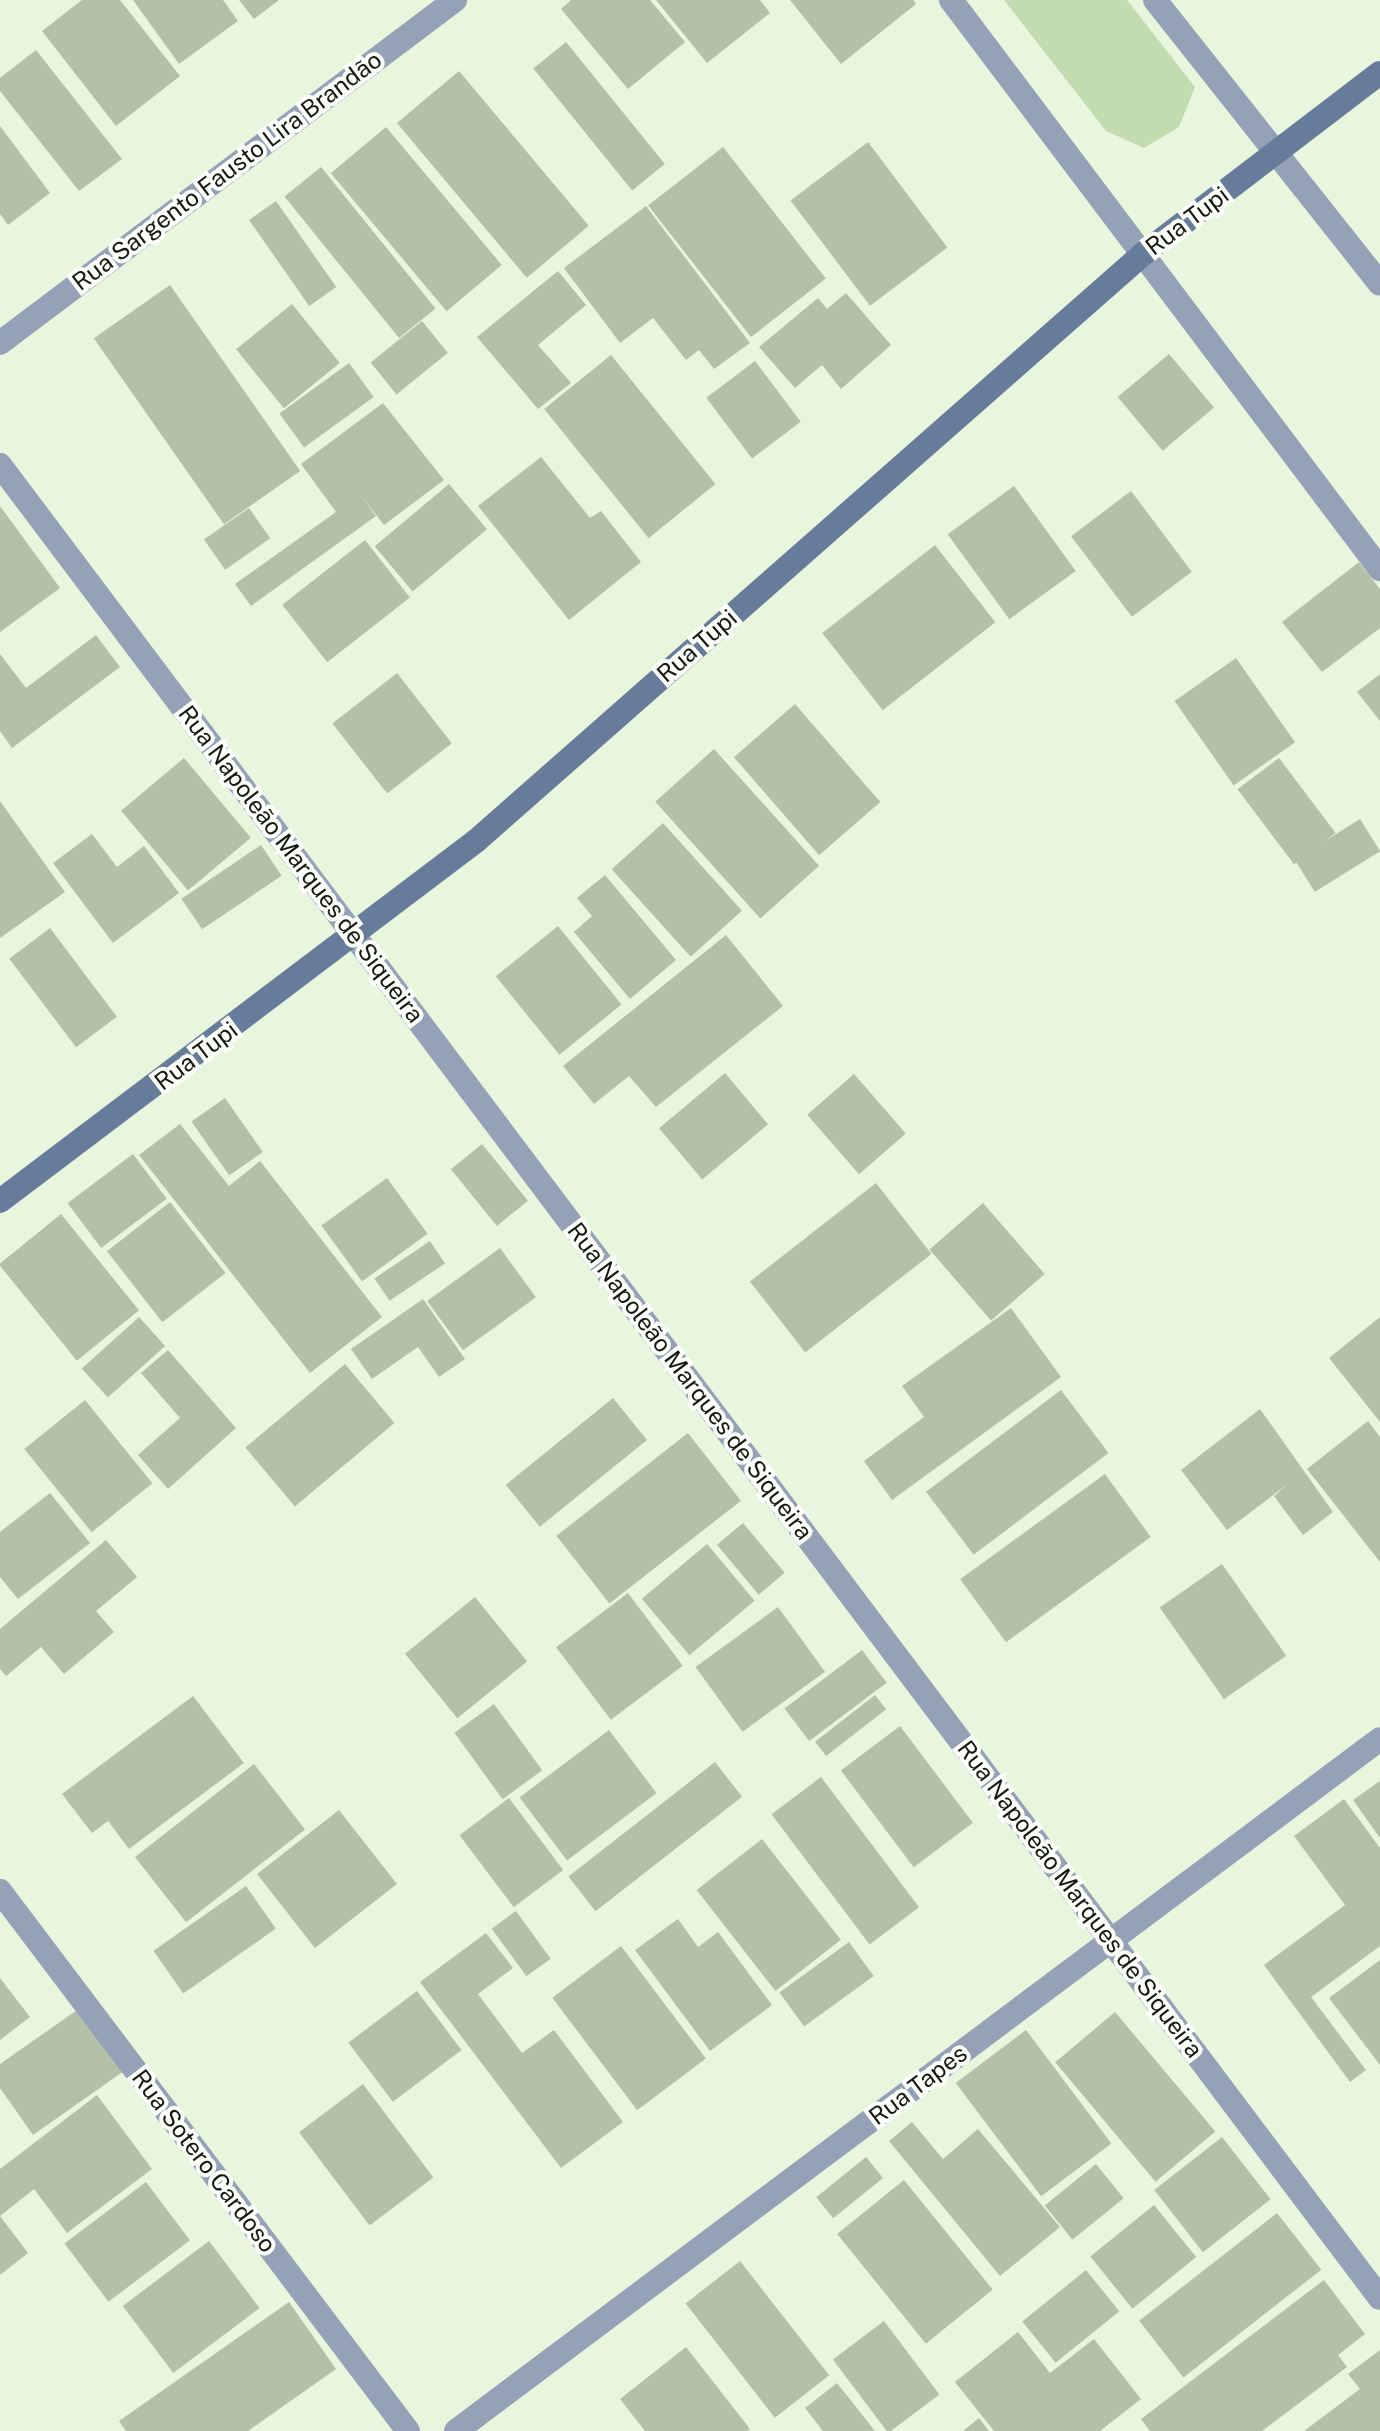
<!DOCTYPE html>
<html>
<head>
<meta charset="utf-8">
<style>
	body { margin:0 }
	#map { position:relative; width:1380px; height:2431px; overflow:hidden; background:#e8f6dd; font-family:"Public Sans",sans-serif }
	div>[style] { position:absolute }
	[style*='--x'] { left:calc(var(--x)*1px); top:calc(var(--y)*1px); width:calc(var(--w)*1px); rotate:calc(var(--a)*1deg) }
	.green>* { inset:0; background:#c3dcaf }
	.building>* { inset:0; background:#b3c1a8; transform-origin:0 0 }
	.street>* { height:24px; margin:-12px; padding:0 12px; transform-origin:12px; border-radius:12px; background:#94a1b7 }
	.secondary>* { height:24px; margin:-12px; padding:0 12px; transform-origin:12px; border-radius:12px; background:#677b9a }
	span { translate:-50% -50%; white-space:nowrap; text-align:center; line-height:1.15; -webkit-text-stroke:8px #fcfffa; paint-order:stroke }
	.street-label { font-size:24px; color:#151911 }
</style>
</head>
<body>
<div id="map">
	<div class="green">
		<i style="clip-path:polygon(1004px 0,1127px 0,1195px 87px,1179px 127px,1144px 148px,1106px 131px)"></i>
	</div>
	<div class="building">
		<i style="clip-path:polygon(82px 0,120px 0,180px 76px,116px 126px,42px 31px)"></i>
		<i style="clip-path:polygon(133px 0,223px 0,238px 21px,179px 64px)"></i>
		<i style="clip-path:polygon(239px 0,279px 0,254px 19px)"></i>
		<i style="clip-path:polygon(571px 0,650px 0,685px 42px,628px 89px,561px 9px)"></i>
		<i style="clip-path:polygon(656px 0,760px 0,770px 13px,707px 63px)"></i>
		<i style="clip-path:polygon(790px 0,913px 0,916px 4px,841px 64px)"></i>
		<i style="left:566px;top:42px;width:157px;height:42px;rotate:51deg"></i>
		<i style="clip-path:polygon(36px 50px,122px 159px,79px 191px,0 91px,0 78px)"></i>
		<i style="left:459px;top:71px;width:202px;height:81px;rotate:50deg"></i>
		<i style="clip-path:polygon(0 126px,50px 193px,8px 225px,0 214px)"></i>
		<i style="left:386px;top:127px;width:180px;height:72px;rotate:50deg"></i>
		<i style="left:868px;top:142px;width:132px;height:97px;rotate:53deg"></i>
		<i style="left:723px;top:147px;width:167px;height:95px;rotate:52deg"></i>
		<i style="left:321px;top:167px;width:182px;height:47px;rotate:51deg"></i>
		<i style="left:276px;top:201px;width:105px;height:33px;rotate:55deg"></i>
		<i style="clip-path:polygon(646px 206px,750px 343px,714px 369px,699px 350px,686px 360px,653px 318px,620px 343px,564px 268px)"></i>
		<i style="clip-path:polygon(558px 271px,586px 305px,538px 345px,571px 383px,538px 409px,477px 337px)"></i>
		<i style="left:170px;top:285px;width:227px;height:93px;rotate:55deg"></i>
		<i style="clip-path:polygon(846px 293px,891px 345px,841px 389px,822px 365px,795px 388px,759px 347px,818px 298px,827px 309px)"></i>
		<i style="left:292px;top:304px;width:76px;height:72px;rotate:51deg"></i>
		<i style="left:422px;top:321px;width:41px;height:66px;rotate:51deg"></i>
		<i style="left:1169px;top:354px;width:70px;height:67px;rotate:50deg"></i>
		<i style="left:611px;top:355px;width:166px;height:86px;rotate:51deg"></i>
		<i style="left:755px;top:361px;width:76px;height:61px;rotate:53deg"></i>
		<i style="left:349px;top:363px;width:42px;height:86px;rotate:54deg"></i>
		<i style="clip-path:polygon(383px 403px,444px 480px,384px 525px,361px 495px,376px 516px,251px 606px,235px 584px,336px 512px,301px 464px)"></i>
		<i style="clip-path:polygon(541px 457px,590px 518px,601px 511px,641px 562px,569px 620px,478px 506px)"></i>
		<i style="left:449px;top:484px;width:59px;height:97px;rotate:50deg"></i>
		<i style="left:1014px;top:486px;width:105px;height:82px;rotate:54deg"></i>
		<i style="left:1131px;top:491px;width:101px;height:75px;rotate:53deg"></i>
		<i style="clip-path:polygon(0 506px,60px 588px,0 632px)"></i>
		<i style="left:249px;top:508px;width:37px;height:55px;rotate:55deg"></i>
		<i style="left:365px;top:540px;width:73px;height:105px;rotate:52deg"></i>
		<i style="left:935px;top:545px;width:98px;height:143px;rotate:52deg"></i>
		<i style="clip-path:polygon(1359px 562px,1380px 589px,1380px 628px,1322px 672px,1282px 622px)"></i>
		<i style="clip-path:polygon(96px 635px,120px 667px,12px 748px,0 731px,0 654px,26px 688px)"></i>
		<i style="left:1236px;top:658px;width:103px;height:75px;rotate:55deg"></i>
		<i style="left:397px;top:673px;width:89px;height:82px;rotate:52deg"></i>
		<i style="clip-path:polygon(1380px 674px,1380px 721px,1357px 692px)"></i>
		<i style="left:795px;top:704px;width:130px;height:81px;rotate:49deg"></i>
		<i style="left:714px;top:749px;width:157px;height:79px;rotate:48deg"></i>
		<i style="left:184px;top:758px;width:104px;height:82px;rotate:50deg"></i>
		<i style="left:1279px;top:758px;width:94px;height:52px;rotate:53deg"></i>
		<i style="clip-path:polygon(0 801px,65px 892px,0 938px)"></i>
		<i style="left:1360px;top:819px;width:38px;height:77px;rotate:58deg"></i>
		<i style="left:663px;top:823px;width:118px;height:69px;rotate:48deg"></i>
		<i style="clip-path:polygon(92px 834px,117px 867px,144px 846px,179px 893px,113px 943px,53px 863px)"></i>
		<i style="left:261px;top:845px;width:37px;height:96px;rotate:56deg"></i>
		<i style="clip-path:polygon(605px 875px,676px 960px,630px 999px,574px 932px,592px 916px,577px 898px)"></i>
		<i style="left:558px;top:926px;width:101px;height:80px;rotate:51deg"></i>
		<i style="left:50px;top:928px;width:111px;height:51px;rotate:53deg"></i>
		<i style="clip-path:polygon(726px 935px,783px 1006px,656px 1107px,629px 1076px,594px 1104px,563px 1066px)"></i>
		<i style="left:725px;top:1073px;width:67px;height:86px;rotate:50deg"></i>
		<i style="left:854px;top:1074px;width:79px;height:62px;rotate:49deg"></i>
		<i style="left:225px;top:1098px;width:66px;height:41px;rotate:55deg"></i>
		<i style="clip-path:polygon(180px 1124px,229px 1186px,260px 1161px,382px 1317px,310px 1373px,139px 1155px)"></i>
		<i style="left:482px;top:1144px;width:73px;height:40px;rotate:51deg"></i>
		<i style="left:133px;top:1154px;width:56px;height:82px;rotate:53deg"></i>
		<i style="left:387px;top:1178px;width:69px;height:81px;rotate:54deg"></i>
		<i style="left:876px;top:1183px;width:90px;height:160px;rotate:52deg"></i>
		<i style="left:170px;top:1202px;width:90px;height:80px;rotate:52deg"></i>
		<i style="left:983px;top:1203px;width:94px;height:71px;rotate:49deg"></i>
		<i style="left:61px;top:1214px;width:124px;height:80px;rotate:51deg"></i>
		<i style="left:430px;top:1241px;width:27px;height:67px;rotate:56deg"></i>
		<i style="left:500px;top:1248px;width:61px;height:90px;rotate:54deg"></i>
		<i style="clip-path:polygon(423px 1299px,465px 1359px,439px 1377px,418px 1347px,372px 1379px,351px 1349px)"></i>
		<i style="clip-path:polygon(1011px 1308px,1061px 1377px,892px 1500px,864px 1461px,924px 1417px,902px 1386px)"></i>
		<i style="left:139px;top:1317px;width:39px;height:77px;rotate:48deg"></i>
		<i style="clip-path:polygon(1380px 1317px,1380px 1422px,1329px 1358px)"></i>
		<i style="clip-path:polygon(168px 1350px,236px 1428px,168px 1489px,138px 1455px,180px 1418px,141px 1373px)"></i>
		<i style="left:345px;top:1364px;width:77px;height:130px;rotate:50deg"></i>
		<i style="left:1061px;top:1390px;width:79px;height:169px;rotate:53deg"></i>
		<i style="left:613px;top:1398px;width:54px;height:138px;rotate:51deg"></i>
		<i style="left:85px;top:1400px;width:107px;height:78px;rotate:51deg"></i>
		<i style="clip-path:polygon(1260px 1409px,1333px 1512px,1303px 1535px,1274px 1496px,1289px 1483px,1227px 1530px,1181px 1470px)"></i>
		<i style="clip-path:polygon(1368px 1421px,1380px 1437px,1380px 1562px,1307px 1469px)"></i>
		<i style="left:688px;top:1433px;width:86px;height:167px;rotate:52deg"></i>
		<i style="left:1105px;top:1474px;width:78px;height:179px;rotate:54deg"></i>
		<i style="clip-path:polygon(50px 1493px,90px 1543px,18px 1599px,0 1577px,0 1532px)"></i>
		<i style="left:743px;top:1523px;width:65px;height:34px;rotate:50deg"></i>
		<i style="clip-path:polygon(106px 1540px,137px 1577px,96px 1611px,114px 1632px,64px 1674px,41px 1647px,6px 1676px,0 1669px,0 1629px)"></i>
		<i style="left:707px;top:1544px;width:74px;height:85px;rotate:50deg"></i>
		<i style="left:1222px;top:1564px;width:112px;height:76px;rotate:55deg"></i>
		<i style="left:628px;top:1593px;width:91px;height:90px;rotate:53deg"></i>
		<i style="left:475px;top:1597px;width:83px;height:90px;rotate:51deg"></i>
		<i style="left:778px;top:1607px;width:80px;height:102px;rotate:54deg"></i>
		<i style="left:862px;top:1650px;width:41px;height:97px;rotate:53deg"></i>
		<i style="left:875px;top:1695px;width:18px;height:76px;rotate:52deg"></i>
		<i style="clip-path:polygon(193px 1696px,244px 1763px,129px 1849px,108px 1821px,92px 1833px,62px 1794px)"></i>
		<i style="left:494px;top:1704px;width:82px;height:49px;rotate:54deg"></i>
		<i style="left:900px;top:1726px;width:121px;height:74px;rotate:53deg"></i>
		<i style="left:609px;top:1730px;width:79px;height:112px;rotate:53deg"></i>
		<i style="left:715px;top:1762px;width:44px;height:186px;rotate:52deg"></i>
		<i style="left:254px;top:1764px;width:83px;height:151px;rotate:52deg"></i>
		<i style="left:821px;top:1777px;width:163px;height:62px;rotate:53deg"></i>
		<i style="clip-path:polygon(1380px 1781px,1380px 1838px,1353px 1800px)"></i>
		<i style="left:509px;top:1798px;width:90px;height:62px;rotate:53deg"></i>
		<i style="clip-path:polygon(1344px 1799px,1380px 1848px,1380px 1946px,1311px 1997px,1366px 2070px,1350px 2082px,1264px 1965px,1345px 1905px,1294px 1836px)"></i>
		<i style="left:339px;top:1810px;width:94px;height:104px;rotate:52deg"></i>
		<i style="left:762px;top:1839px;width:128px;height:83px;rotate:52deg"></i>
		<i style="left:246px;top:1886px;width:52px;height:113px;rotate:55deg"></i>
		<i style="left:516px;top:1911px;width:59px;height:30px;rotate:54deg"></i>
		<i style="clip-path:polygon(678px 1919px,698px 1947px,718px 1932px,772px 2005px,710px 2051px,635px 1950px)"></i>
		<i style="clip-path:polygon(486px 1933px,513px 1968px,478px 1994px,522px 2053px,554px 2030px,623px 2122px,561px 2168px,420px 1982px)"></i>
		<i style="left:849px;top:1942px;width:42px;height:86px;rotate:54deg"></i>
		<i style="left:621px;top:1946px;width:141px;height:86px;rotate:53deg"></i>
		<i style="clip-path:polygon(1380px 1960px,1380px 2065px,1329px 1998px)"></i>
		<i style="clip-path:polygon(0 1978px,30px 2017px,0 2040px)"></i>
		<i style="left:417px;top:1991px;width:74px;height:86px;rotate:53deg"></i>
		<i style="clip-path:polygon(80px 2008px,124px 2071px,33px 2135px,0 2088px,0 2064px)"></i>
		<i style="left:1115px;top:2012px;width:156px;height:78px;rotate:50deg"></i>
		<i style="left:1026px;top:2030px;width:142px;height:88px;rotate:53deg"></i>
		<i style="left:363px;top:2084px;width:117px;height:80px;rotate:53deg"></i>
		<i style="clip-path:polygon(97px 2095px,152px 2169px,67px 2233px,34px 2189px,0 2216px,0 2169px)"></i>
		<i style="clip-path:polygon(912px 2122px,943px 2159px,978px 2129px,1060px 2227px,1000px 2276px,889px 2141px)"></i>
		<i style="left:1222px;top:2137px;width:79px;height:86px;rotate:52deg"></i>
		<i style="left:866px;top:2157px;width:27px;height:64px;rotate:51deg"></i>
		<i style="left:1096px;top:2164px;width:44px;height:66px;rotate:51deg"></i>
		<i style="left:904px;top:2180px;width:141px;height:86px;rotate:51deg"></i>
		<i style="left:146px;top:2182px;width:73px;height:102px;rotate:53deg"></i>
		<i style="left:1154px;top:2205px;width:67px;height:82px;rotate:51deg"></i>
		<i style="left:1277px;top:2213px;width:72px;height:175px;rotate:52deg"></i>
		<i style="clip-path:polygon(0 2216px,28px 2253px,0 2275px)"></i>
		<i style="left:209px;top:2241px;width:84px;height:108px;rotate:53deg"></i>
		<i style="left:740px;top:2261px;width:145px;height:69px;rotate:52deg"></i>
		<i style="left:1086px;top:2270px;width:53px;height:82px;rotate:51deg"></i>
		<i style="clip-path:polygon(1324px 2280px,1365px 2334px,1338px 2355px,1347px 2367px,1262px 2431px,1150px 2431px,1141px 2419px)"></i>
		<i style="clip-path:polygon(289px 2302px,336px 2369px,248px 2431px,126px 2431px,119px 2421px)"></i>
		<i style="left:884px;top:2321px;width:92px;height:64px;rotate:53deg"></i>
		<i style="clip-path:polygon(1018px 2332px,1050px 2373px,1094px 2339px,1141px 2399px,1100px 2431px,994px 2431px,955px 2382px)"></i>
		<i style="clip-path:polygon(686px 2347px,750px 2429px,747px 2431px,645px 2431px,620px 2399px)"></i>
		<i style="clip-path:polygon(1380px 2350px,1380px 2431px,1304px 2431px,1360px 2389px,1348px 2374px)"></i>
		<i style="clip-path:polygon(837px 2383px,875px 2431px,823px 2431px,805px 2408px)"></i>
		<i style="clip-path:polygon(979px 2418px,989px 2431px,963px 2431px)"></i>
	</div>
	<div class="street">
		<i style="--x:951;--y:0;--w:713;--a:52.99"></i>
		<i style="--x:1155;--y:0;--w:362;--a:51.6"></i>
		<i style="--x:0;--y:343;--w:570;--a:-37.01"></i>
		<i style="--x:0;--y:465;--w:2294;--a:53.03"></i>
		<i style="--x:0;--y:1891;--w:677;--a:52.93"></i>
		<i style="--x:456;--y:2431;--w:1154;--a:-36.83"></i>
	</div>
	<div class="secondary">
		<i style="--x:0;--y:1201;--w:597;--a:-37.1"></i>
		<i style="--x:476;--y:841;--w:889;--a:-41.35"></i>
		<i style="--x:1143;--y:254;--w:298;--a:-37.4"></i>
	</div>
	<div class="street-label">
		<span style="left:227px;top:171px;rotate:-37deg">Rua Sargento Fausto Lira Brandão</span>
		<span style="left:1187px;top:221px;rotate:-37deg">Rua Tupi</span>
		<span style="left:697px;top:646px;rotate:-41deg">Rua Tupi</span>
		<span style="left:301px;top:864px;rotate:53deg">Rua Napoleão Marques de Siqueira</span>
		<span style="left:196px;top:1056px;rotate:-37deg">Rua Tupi</span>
		<span style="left:690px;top:1381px;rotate:53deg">Rua Napoleão Marques de Siqueira</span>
		<span style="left:1080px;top:1899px;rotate:53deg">Rua Napoleão Marques de Siqueira</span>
		<span style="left:918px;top:2085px;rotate:-37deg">Rua Tapes</span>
		<span style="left:204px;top:2161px;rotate:53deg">Rua Sotero Cardoso</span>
	</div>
</div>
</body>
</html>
